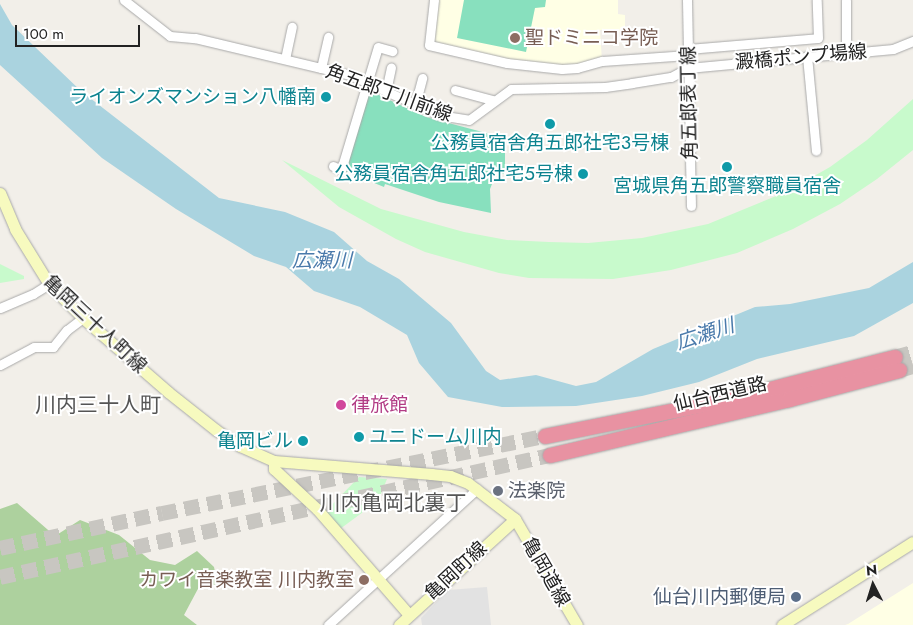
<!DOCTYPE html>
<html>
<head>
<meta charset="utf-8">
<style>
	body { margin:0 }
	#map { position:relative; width:913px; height:625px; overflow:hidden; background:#f2efe9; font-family:Jost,"Noto Sans JP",sans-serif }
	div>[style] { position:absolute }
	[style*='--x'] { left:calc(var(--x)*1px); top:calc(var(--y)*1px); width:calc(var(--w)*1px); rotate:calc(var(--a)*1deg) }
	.education>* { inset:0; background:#ffffe5 }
	.forest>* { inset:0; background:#add19e }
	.park>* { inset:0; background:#c8facc }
	.pitch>* { inset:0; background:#88e0be }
	.parking>* { inset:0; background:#e2e2e2 }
	.water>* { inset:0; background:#aad3df }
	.highway-tunnel>* { height:15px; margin-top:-7.5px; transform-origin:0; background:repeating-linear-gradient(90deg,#c8c6c1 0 15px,transparent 0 23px) }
	.roads { filter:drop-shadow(0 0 1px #a9a9a9) drop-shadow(0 0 1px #a9a9a9) }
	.street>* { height:9px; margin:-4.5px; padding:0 4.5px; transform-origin:4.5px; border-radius:4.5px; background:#fff }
	.secondary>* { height:11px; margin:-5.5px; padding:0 5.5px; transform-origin:5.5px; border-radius:5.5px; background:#f7fabf }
	.highway>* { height:15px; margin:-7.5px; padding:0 7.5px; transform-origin:7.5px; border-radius:7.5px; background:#e892a2 }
	.dots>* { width:14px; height:14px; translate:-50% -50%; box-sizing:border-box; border:2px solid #fff; border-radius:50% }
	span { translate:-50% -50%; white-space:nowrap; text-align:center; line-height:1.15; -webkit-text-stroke:4px #fff; paint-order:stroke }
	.education-label { font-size:19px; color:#785e54 }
	.left { translate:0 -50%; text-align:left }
	.right { translate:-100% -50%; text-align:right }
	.street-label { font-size:19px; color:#222 }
	.culture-label { font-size:19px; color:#0d838f }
	.hotel-label { font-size:19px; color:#b23c85 }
	.worship-label { font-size:19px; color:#5b616d }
	.service-label { font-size:19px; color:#4e5e75 }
	.water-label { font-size:20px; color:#4a7aab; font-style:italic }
	.quarter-label { font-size:21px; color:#555 }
	.north { position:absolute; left:848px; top:560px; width:50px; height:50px; -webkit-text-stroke:4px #fff; paint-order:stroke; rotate:355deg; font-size:14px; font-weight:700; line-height:20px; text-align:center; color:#222 }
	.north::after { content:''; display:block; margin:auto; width:18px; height:22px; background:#222; clip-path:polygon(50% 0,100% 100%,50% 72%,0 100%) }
	.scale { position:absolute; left:15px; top:25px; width:125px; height:22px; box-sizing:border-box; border:2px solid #222; border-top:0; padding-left:6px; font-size:15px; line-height:18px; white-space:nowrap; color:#222; -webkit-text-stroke:4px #fff; paint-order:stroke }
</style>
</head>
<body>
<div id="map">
	<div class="education">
		<i style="clip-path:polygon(435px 0,618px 0,618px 14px,625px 15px,625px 32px,600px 30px,602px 61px,562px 69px,429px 45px)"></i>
		<i style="clip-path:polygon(913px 583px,913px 625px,845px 625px,848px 624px)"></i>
	</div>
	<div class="forest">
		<i style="clip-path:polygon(17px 503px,55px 536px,80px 520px,119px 535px,150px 560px,175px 565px,197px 551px,214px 567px,218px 586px,200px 585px,184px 615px,197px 625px,0 625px,0 509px)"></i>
	</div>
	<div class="park">
		<i style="clip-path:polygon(913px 99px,913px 150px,877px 179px,840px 204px,793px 229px,737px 253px,671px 270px,613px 279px,529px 278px,499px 273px,425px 252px,396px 239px,339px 207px,282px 160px,381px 209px,464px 232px,507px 240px,549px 242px,588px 243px,642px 238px,708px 224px,786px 192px,830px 167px,867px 140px)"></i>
		<i style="clip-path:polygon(0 264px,24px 276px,24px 279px,0 283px)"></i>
		<i style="clip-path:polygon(359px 477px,387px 479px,378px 501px,340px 529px,325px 512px)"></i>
	</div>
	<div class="pitch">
		<i style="clip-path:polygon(464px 0,546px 0,545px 7px,535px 8px,526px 52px,457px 38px)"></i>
		<i style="clip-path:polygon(370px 91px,426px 117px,505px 138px,505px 174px,496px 174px,490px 189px,491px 213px,439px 202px,385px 184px,384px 187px,345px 171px)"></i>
	</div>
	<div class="parking">
		<i style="clip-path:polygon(487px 587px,491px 625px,422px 625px,421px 618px,448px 590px)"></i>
	</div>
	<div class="water">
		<i style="clip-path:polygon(0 4px,12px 25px,81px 91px,219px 198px,285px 212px,334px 232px,367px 261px,399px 279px,451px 323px,486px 371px,500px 380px,536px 375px,576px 386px,596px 382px,653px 349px,755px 307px,790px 304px,869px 288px,913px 262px,913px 303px,854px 336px,757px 359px,699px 382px,642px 396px,576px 406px,502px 407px,448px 397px,419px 363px,407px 335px,360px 307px,314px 291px,286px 267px,254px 256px,176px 209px,102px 158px,0 65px)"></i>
	</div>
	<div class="highway-tunnel">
		<i style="--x:895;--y:357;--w:19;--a:-16"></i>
		<i style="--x:899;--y:370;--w:15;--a:-16"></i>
		<i style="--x:0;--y:548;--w:166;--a:-12.2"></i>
		<i style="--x:162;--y:513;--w:391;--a:-11.4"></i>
		<i style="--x:0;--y:577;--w:563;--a:-12.51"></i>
	</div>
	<div class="roads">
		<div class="street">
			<i style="--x:124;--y:0;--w:58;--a:38"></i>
			<i style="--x:170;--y:36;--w:25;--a:5"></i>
			<i style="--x:195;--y:38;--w:159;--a:13.4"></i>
			<i style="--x:350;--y:75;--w:98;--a:24.2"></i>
			<i style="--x:439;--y:115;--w:30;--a:9"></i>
			<i style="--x:469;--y:120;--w:52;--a:-36.4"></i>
			<i style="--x:511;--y:89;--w:94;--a:-1.2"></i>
			<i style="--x:605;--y:87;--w:27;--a:-8"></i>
			<i style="--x:632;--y:83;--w:39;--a:-9"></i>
			<i style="--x:671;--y:77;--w:19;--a:-28"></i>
			<i style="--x:688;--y:68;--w:206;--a:-5.3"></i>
			<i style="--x:893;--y:49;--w:22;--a:-22"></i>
			<i style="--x:434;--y:0;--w:45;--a:96.3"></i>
			<i style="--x:429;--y:45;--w:80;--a:13"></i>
			<i style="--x:507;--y:63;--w:55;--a:6.2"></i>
			<i style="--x:562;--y:69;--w:15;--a:-4"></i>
			<i style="--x:577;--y:68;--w:26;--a:-16"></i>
			<i style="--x:602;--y:61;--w:86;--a:-4"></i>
			<i style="--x:687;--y:0;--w:206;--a:88.9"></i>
			<i style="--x:688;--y:49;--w:130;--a:-4.8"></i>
			<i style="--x:818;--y:38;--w:38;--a:-92"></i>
			<i style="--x:846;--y:53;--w:53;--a:-90"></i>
			<i style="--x:807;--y:56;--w:95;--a:84.6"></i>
			<i style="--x:285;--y:59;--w:33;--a:-78"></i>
			<i style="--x:321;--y:68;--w:32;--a:-77"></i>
			<i style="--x:455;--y:90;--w:39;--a:15"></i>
			<i style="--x:386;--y:91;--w:24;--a:-78"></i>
			<i style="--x:415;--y:105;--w:28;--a:-75"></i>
			<i style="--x:333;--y:166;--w:9;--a:27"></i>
			<i style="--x:341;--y:170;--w:128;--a:-73.3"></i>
			<i style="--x:378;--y:47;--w:15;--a:16"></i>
			<i style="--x:0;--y:308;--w:36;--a:-23"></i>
			<i style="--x:33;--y:294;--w:19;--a:-32"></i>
			<i style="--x:0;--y:365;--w:38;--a:-28"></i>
			<i style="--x:34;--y:347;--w:19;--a:0"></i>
			<i style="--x:53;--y:347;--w:22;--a:-51"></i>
			<i style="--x:67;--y:330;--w:20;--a:-37"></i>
			<i style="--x:328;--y:625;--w:202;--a:-42.4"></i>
		</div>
		<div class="secondary">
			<i style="--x:0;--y:193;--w:39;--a:67"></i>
			<i style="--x:15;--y:229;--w:65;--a:58.3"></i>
			<i style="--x:49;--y:284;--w:48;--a:45"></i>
			<i style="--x:83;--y:318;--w:113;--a:41"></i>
			<i style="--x:168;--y:392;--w:61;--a:38.4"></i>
			<i style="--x:216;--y:430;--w:29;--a:34"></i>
			<i style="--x:240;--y:446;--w:37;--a:24"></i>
			<i style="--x:274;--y:461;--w:158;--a:4.7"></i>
			<i style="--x:431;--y:474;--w:19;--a:6"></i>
			<i style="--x:450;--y:476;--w:19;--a:21"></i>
			<i style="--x:468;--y:483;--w:59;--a:37.5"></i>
			<i style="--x:515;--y:519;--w:123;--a:59.7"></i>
			<i style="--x:274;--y:461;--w:8;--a:90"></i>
			<i style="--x:274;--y:469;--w:59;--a:42.9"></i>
			<i style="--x:317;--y:509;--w:140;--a:49"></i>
			<i style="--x:399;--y:625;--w:157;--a:-42.4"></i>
			<i style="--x:782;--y:625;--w:155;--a:-32.4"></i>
		</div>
		<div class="highway">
			<i style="--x:545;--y:436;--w:194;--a:-11.3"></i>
			<i style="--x:735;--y:398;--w:165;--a:-14.4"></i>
			<i style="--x:550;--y:455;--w:245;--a:-13.2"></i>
			<i style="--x:789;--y:399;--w:114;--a:-14.8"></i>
		</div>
	</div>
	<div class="dots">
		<i style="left:515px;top:38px;background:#8d6e63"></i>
		<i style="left:326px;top:97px;background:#0f9aa8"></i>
		<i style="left:550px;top:124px;background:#0f9aa8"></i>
		<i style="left:727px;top:167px;background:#0f9aa8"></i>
		<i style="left:583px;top:174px;background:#0f9aa8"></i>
		<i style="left:341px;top:405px;background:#d1479c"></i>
		<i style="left:359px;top:437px;background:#0f9aa8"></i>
		<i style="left:303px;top:441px;background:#0f9aa8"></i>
		<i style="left:498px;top:491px;background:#6b7280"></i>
		<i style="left:364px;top:580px;background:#8d6e63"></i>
		<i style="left:796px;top:597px;background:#5c6f8a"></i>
	</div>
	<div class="education-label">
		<span class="left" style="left:525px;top:38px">聖ドミニコ学院</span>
		<span class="right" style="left:354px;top:580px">カワイ音楽教室 川内教室</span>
	</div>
	<div class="street-label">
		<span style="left:801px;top:57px;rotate:-5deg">澱橋ポンプ場線</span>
		<span style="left:389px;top:93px;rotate:20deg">角五郎丁川前線</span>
		<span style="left:689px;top:103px;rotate:-91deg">角五郎表丁線</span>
		<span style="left:95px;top:324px;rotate:43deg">亀岡三十人町線</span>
		<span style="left:720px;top:394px;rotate:-13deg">仙台西道路</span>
		<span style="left:456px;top:571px;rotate:-43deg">亀岡町線</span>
		<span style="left:546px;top:572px;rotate:60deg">亀岡道線</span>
	</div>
	<div class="culture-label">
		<span class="right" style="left:316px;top:97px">ライオンズマンション八幡南</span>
		<span style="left:550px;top:143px">公務員宿舎角五郎社宅3号棟</span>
		<span class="right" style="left:573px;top:174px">公務員宿舎角五郎社宅5号棟</span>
		<span style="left:727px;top:186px">宮城県角五郎警察職員宿舎</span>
		<span class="left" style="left:369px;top:437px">ユニドーム川内</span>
		<span class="right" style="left:293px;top:441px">亀岡ビル</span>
	</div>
	<div class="hotel-label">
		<span class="left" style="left:351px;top:405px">律旅館</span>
	</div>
	<div class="worship-label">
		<span class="left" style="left:508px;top:491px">法楽院</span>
	</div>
	<div class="service-label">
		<span class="right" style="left:786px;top:597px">仙台川内郵便局</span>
	</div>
	<div class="water-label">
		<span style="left:322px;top:260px">広瀬川</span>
		<span style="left:705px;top:334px;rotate:-18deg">広瀬川</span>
	</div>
	<div class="quarter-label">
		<span style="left:98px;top:405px">川内三十人町</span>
		<span style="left:393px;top:503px">川内亀岡北裏丁</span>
	</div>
	<div class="north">N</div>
	<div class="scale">100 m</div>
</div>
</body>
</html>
